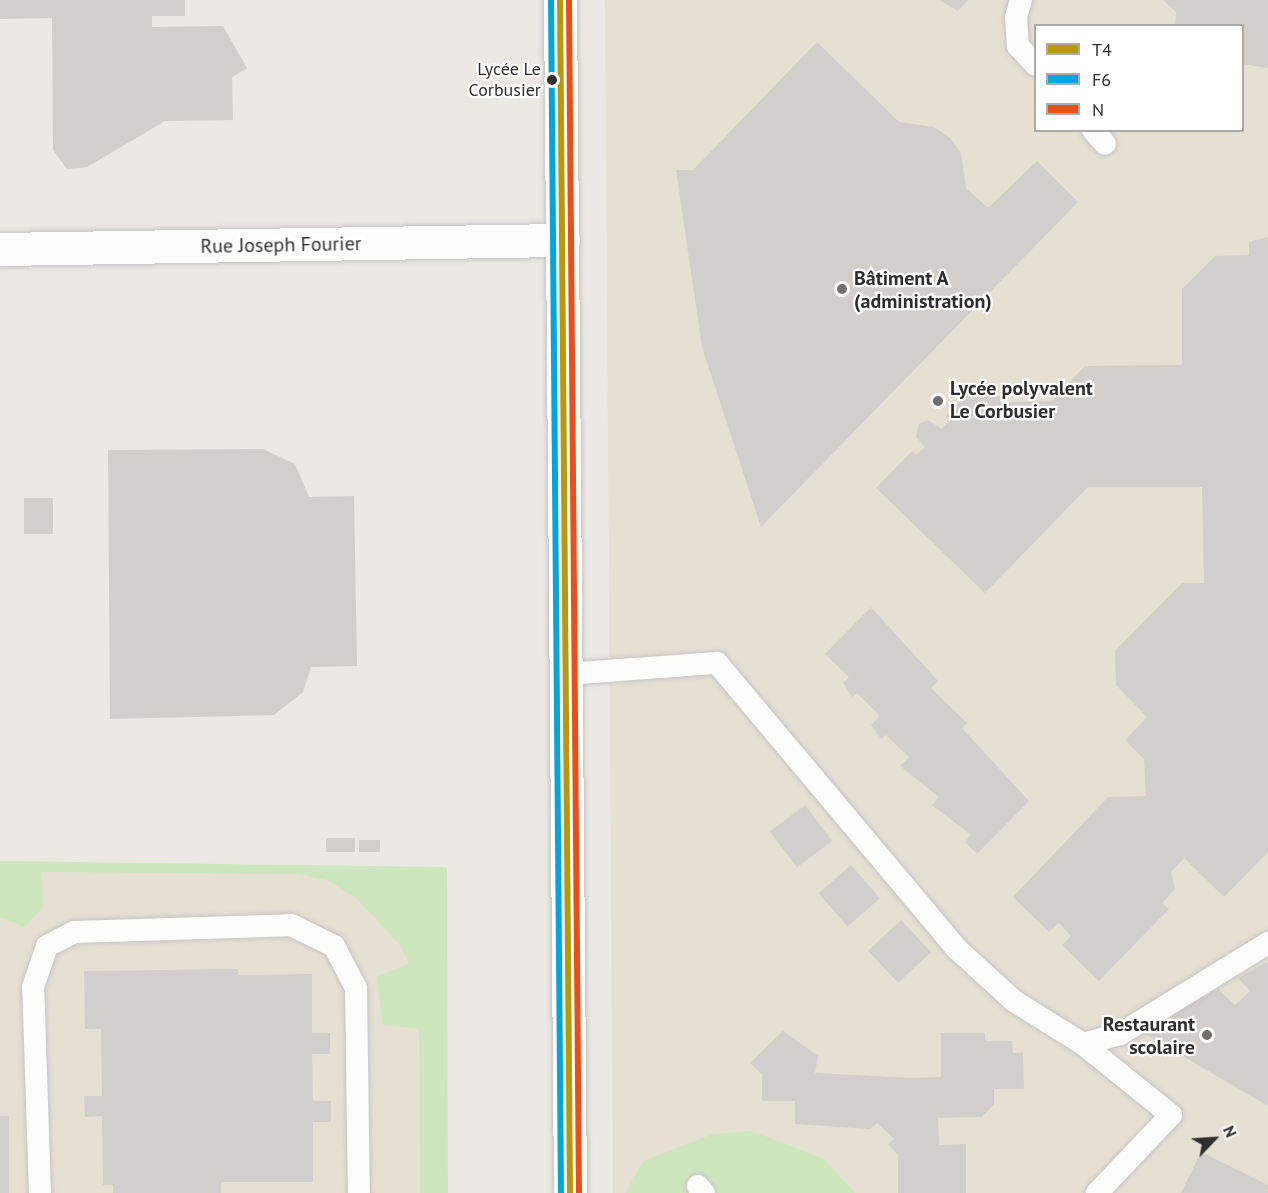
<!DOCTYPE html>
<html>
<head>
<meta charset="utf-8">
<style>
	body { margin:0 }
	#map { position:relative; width:1268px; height:1193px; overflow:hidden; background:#ece8e4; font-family:"PT Sans",sans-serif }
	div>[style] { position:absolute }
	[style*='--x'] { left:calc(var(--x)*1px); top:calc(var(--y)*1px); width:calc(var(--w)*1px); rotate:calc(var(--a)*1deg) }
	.education>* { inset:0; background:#e6e0d3; transform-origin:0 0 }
	.green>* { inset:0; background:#cee6be }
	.building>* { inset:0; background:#d1cecb; transform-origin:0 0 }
	.roads { filter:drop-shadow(0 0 2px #c5c4c5) drop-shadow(0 0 2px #c5c4c5) }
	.lane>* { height:22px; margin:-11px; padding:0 11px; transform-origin:11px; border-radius:11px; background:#fcfcfb }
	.street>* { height:33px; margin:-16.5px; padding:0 16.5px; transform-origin:16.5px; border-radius:16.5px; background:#fcfcfb }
	.secondary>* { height:33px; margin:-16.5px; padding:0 16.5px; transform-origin:16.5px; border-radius:16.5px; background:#fcfcfb }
	.bus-1>* { height:6px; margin:-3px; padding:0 3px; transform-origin:3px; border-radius:3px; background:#b9980e }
	.bus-2>* { height:6px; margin:-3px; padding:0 3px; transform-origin:3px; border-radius:3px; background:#02a5dc }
	.bus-3>* { height:6px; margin:-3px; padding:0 3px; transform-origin:3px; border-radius:3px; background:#e94e1b }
	.dots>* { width:16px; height:16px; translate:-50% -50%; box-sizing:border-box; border:3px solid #fff; border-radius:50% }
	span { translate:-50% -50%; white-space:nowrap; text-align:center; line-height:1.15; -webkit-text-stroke:4.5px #fff; paint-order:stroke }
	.bus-label { font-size:18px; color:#2e2e2e }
	.right { translate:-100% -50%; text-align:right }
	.street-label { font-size:20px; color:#2e2e2e }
	.poi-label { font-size:20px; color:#2e2e2e; font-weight:700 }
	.left { translate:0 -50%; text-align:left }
	.legend { position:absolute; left:1034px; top:24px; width:210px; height:108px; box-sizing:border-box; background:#fff; border:2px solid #ababab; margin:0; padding:8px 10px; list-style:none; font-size:18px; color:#2e2e2e }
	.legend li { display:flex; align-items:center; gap:12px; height:30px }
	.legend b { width:30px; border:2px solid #ababab }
	.north { position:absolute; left:1184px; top:1109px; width:60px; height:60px; -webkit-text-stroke:4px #fff; paint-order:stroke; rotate:65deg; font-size:16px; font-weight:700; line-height:24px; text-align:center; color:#2e2e2e }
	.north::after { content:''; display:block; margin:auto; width:21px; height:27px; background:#2e2e2e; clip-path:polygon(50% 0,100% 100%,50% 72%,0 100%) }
</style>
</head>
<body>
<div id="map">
	<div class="education">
		<i style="clip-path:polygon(evenodd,605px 0,1268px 0,1268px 1193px,613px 1193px,605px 0,1036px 26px,1242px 26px,1242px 130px,1036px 130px,1036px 26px)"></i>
		<i style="left:0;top:861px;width:447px;height:332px;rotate:1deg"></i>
	</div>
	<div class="green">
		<i style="clip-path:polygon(0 861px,447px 867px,448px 1193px,420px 1193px,419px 1029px,383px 1025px,376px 977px,409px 964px,399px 944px,356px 898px,327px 880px,296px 874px,42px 872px,43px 907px,25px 927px,0 917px)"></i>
		<i style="clip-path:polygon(752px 1131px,824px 1159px,855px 1193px,625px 1193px,643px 1161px,713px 1134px)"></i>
	</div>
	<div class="building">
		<i style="clip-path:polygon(0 0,185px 0,185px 16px,152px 16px,152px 27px,223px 26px,247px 68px,232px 77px,233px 120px,165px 121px,87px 167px,67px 169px,53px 150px,52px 18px,0 19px)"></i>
		<i style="clip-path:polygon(939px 0,968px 0,958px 11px)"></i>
		<i style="clip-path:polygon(1163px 0,1268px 0,1268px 68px,1242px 64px,1242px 26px,1175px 26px,1176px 12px)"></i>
		<i style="clip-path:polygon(817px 42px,899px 122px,934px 127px,950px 138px,961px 153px,966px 188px,988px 208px,1037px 161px,1078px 202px,761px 527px,702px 347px,676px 170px,693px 170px)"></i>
		<i style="clip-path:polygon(1268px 237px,1268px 852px,1224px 897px,1184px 858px,1171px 872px,1175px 889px,1162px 903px,1169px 909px,1099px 981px,1062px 945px,1071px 936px,1059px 923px,1049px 932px,1013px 897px,1108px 797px,1146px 796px,1144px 759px,1125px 740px,1147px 717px,1116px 685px,1115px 651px,1182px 583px,1204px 583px,1202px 487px,1088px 487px,985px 593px,876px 488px,912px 451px,916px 455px,925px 447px,916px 437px,919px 424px,928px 420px,942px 429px,950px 420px,946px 416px,981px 379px,1005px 402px,1051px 401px,1085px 366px,1182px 365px,1182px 289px,1215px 256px,1249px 255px,1249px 242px)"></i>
		<i style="clip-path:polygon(263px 449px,295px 464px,309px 497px,354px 496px,357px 666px,311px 667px,303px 692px,274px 715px,110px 719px,108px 450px)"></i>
		<i style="left:24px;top:498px;width:29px;height:36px"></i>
		<i style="clip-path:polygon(871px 607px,938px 681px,931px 688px,967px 723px,962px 728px,1029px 801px,977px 854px,965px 842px,971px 835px,932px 805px,939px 797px,900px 766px,909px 757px,886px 735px,881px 739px,871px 725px,880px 716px,857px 693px,852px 697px,843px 683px,849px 677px,825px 654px)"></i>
		<i style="left:805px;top:805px;width:45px;height:44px;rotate:53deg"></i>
		<i style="left:326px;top:838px;width:29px;height:14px"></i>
		<i style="left:359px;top:840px;width:21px;height:12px"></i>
		<i style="left:851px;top:865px;width:44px;height:43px;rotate:49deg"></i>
		<i style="left:901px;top:920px;width:44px;height:45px;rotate:47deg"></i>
		<i style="clip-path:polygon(1268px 962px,1268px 1106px,1140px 1031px,1218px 989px,1235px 1005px,1250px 991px,1238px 978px)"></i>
		<i style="clip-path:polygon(238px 969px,238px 975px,312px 974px,312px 1033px,330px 1033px,330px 1054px,312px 1054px,313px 1101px,331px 1101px,331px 1122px,313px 1122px,313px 1182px,221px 1182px,221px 1193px,113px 1193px,113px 1185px,103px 1185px,102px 1116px,85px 1117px,84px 1096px,102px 1096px,101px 1029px,85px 1029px,84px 971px)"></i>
		<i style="clip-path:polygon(783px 1031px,818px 1056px,815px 1073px,912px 1078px,941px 1077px,941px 1033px,985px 1033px,985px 1041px,1012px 1041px,1013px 1053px,1023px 1053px,1024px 1089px,994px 1089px,994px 1104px,982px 1117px,938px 1118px,939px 1145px,966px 1144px,966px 1193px,898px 1193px,898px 1155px,888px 1144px,894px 1139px,877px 1123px,870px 1129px,795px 1124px,795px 1101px,762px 1101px,762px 1074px,750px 1063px)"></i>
		<i style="left:0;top:1116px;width:9px;height:77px"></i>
		<i style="clip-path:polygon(1201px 1152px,1268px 1185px,1268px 1193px,1181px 1193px)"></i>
	</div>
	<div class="roads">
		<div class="lane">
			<i style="--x:1021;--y:0;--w:18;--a:106"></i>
			<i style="--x:1016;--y:17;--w:29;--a:86"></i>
			<i style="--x:1018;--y:46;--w:26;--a:47"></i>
			<i style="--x:1093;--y:130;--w:18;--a:49"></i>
			<i style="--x:566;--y:674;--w:151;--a:-4.2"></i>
			<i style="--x:717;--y:663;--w:373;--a:50"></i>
			<i style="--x:957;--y:949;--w:77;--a:42.4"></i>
			<i style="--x:1014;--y:1001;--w:81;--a:31.9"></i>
			<i style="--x:1083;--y:1044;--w:113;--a:38.9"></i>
			<i style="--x:1171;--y:1115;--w:108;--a:133.5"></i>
			<i style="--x:1083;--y:1044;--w:38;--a:-15"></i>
			<i style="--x:1120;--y:1034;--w:174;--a:-31.6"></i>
			<i style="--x:698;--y:1186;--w:9;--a:49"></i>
			<i style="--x:40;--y:1193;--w:206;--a:-91.9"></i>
			<i style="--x:33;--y:987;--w:43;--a:-71.1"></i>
			<i style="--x:47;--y:946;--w:30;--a:-27"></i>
			<i style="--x:74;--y:932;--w:217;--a:-1.8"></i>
			<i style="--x:291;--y:925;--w:48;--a:26"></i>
			<i style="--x:334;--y:946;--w:47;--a:62.4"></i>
			<i style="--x:356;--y:988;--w:205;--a:89.2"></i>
		</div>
		<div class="street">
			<i style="--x:0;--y:249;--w:563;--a:-0.92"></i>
		</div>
		<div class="secondary">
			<i style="--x:560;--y:0;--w:1193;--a:89.52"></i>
		</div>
	</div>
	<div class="bus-1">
		<i style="--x:560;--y:0;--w:1193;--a:89.52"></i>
	</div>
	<div class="bus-2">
		<i style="--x:551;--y:0;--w:1193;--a:89.52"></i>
	</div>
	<div class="bus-3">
		<i style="--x:569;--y:0;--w:1193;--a:89.52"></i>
	</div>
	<div class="dots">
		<i style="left:552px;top:80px;background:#2e2e2e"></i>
		<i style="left:842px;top:289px;background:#706f6e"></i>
		<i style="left:938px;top:401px;background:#706f6e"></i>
		<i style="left:1207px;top:1035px;background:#706f6e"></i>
	</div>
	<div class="bus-label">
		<span class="right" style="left:541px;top:80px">Lycée Le<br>Corbusier</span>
	</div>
	<div class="street-label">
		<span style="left:281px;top:245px;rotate:-1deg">Rue Joseph Fourier</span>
	</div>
	<div class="poi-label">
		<span class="left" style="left:854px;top:290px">Bâtiment A<br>(administration)</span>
		<span class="left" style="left:950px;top:400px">Lycée polyvalent<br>Le Corbusier</span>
		<span class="right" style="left:1195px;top:1036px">Restaurant<br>scolaire</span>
	</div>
	<ul class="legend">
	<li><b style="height:8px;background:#b9980e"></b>T4</li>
	<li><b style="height:8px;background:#02a5dc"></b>F6</li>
	<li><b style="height:8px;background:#e94e1b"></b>N</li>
	</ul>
	<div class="north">N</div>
</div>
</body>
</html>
